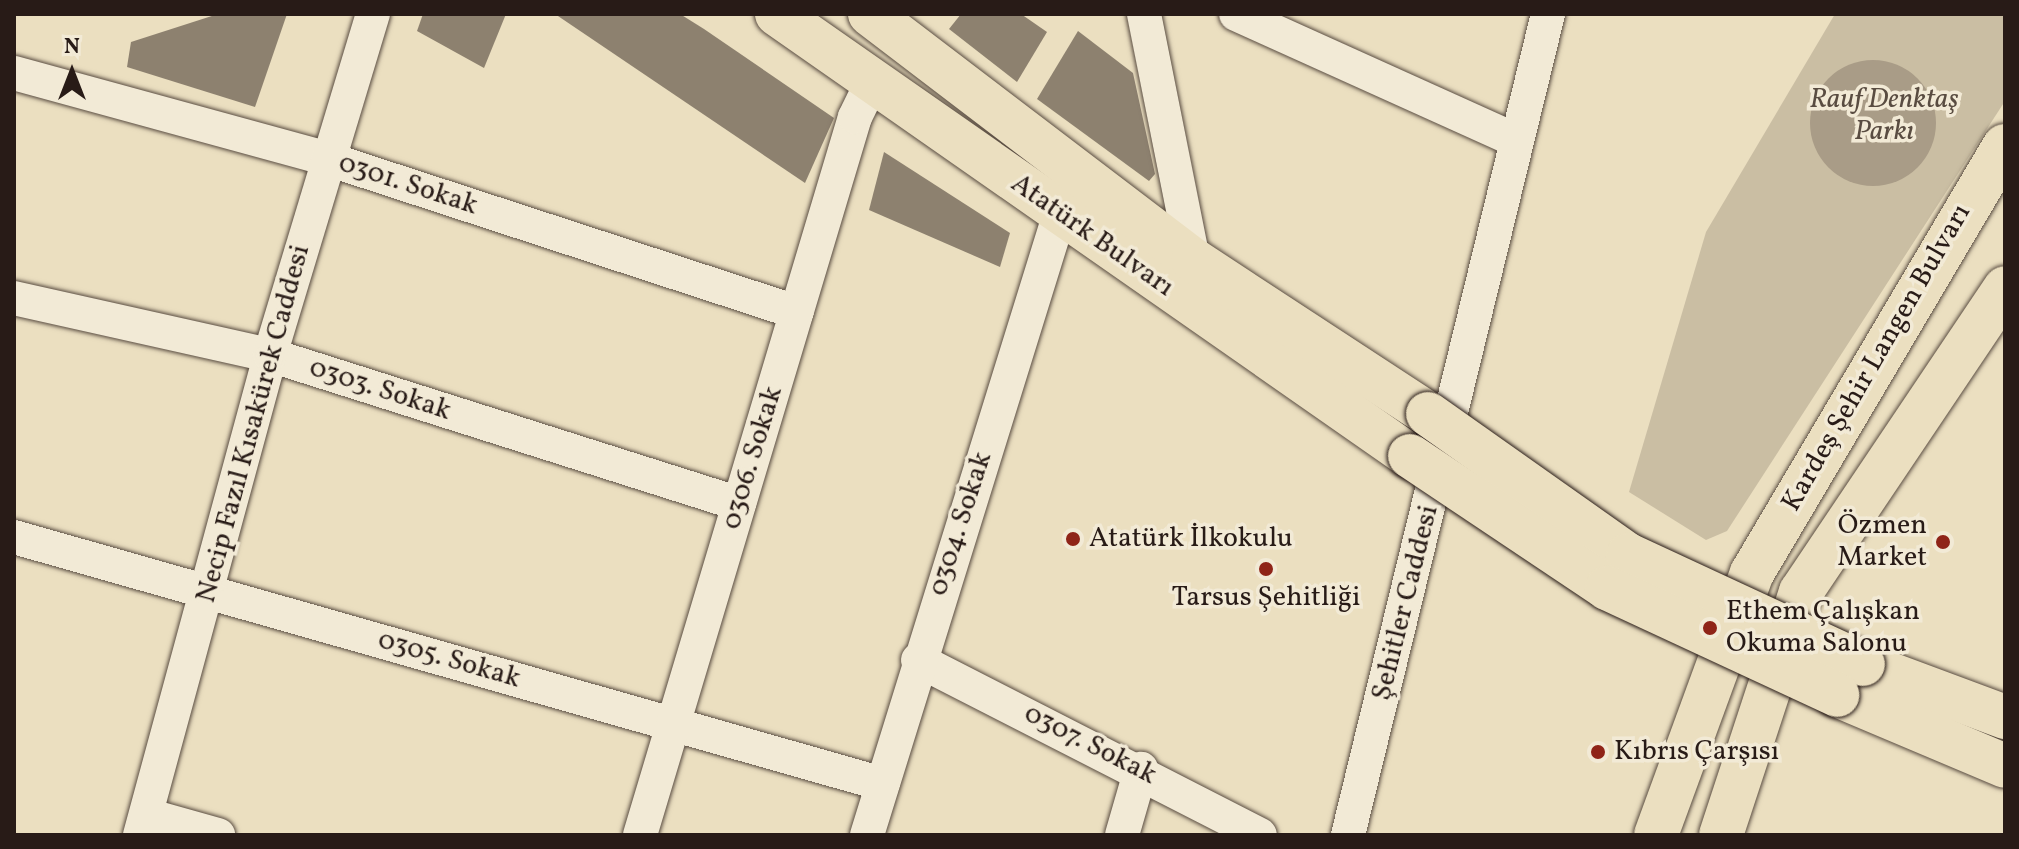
<!DOCTYPE html>
<html>
<head>
<meta charset="utf-8">
<style>
	body { margin:0 }
	#map { position:relative; width:2019px; height:849px; overflow:hidden; background:#ebdfc0; font-family:Vollkorn,serif }
	div>[style] { position:absolute }
	[style*='--x'] { left:calc(var(--x)*1px); top:calc(var(--y)*1px); width:calc(var(--w)*1px); rotate:calc(var(--a)*1deg) }
	.green>* { inset:0; background:#cabea3 }
	.water>* { inset:0; background:#a99c87 }
	.round { border-radius:50% }
	.building>* { inset:0; background:#8d816f }
	.roads { filter:drop-shadow(0 0 2px #594c41) drop-shadow(0 0 2px #594c41) }
	.minor>* { height:34px; margin:-17px; padding:0 17px; transform-origin:17px; border-radius:17px; background:#f2ead6 }
	.major>* { height:44px; margin:-22px; padding:0 22px; transform-origin:22px; border-radius:22px; background:#ebdfc0 }
	.bridges { filter:drop-shadow(0 0 2px #281b17) drop-shadow(0 0 2px #281b17) }
	.major-bridge>* { height:44px; margin:-22px; padding:0 22px; transform-origin:22px; border-radius:22px; background:#ebdfc0 }
	.dots>* { width:22px; height:22px; translate:-50% -50%; box-sizing:border-box; border:4px solid #f2ead6; border-radius:50% }
	span { translate:-50% -50%; white-space:nowrap; text-align:center; line-height:1.15; -webkit-text-stroke:7px #f2ead6; paint-order:stroke }
	.park-label { font-size:28px; color:#594c41; font-style:italic }
	.street-label { font-size:28px; color:#281b17 }
	.poi-label { font-size:28px; color:#281b17 }
	.right { translate:-100% -50%; text-align:right }
	.left { translate:0 -50%; text-align:left }
	.frame { position:absolute; inset:0; border:16px solid #281b17; pointer-events:none }
	.north { position:absolute; left:32px; top:32px; width:80px; height:80px; -webkit-text-stroke:6px #f2ead6; paint-order:stroke; rotate:0deg; font-size:22px; font-weight:700; line-height:32px; text-align:center; color:#281b17 }
	.north::after { content:''; display:block; margin:auto; width:28px; height:36px; background:#281b17; clip-path:polygon(50% 0,100% 100%,50% 72%,0 100%) }
</style>
</head>
<body>
<div id="map">
	<div class="green">
		<i style="clip-path:polygon(1835px 14px,2005px 14px,2005px 101px,1727px 531px,1706px 540px,1629px 492px,1706px 232px)"></i>
	</div>
	<div class="water">
		<i class="round" style="left:1810px;top:60px;width:126px;height:126px"></i>
	</div>
	<div class="building">
		<i style="clip-path:polygon(218px 14px,287px 14px,255px 107px,127px 67px,131px 42px)"></i>
		<i style="clip-path:polygon(423px 14px,506px 14px,484px 68px,417px 31px)"></i>
		<i style="clip-path:polygon(555px 14px,680px 14px,704px 29px,834px 118px,805px 183px)"></i>
		<i style="clip-path:polygon(961px 14px,1021px 14px,1047px 32px,1017px 82px,949px 29px)"></i>
		<i style="clip-path:polygon(1078px 31px,1133px 73px,1155px 174px,1149px 181px,1037px 99px)"></i>
		<i style="clip-path:polygon(884px 152px,1010px 233px,1000px 267px,869px 210px)"></i>
	</div>
	<div class="roads">
		<div class="minor">
			<i style="--x:1144;--y:14;--w:251;--a:78.7"></i>
			<i style="--x:1236;--y:14;--w:304;--a:24.3"></i>
			<i style="--x:14;--y:73;--w:326;--a:15.3"></i>
			<i style="--x:328;--y:159;--w:493;--a:18.1"></i>
			<i style="--x:14;--y:298;--w:262;--a:12.6"></i>
			<i style="--x:270;--y:355;--w:492;--a:17.6"></i>
			<i style="--x:14;--y:537;--w:903;--a:15.87"></i>
			<i style="--x:918;--y:660;--w:384;--a:27.1"></i>
			<i style="--x:147;--y:815;--w:74;--a:15.7"></i>
			<i style="--x:140;--y:835;--w:497;--a:-74.8"></i>
			<i style="--x:270;--y:355;--w:356;--a:-73.2"></i>
			<i style="--x:640;--y:835;--w:749;--a:-73.33"></i>
			<i style="--x:855;--y:117;--w:37;--a:-64"></i>
			<i style="--x:867;--y:835;--w:651;--a:-72.76"></i>
			<i style="--x:1122;--y:835;--w:69;--a:-73.9"></i>
			<i style="--x:1348;--y:835;--w:845;--a:-76.31"></i>
		</div>
		<div class="major">
			<i style="--x:777;--y:14;--w:772;--a:34.93"></i>
			<i style="--x:870;--y:14;--w:406;--a:37.3"></i>
			<i style="--x:1193;--y:260;--w:281;--a:33.2"></i>
			<i style="--x:1863;--y:664;--w:152;--a:20.5"></i>
			<i style="--x:1837;--y:695;--w:182;--a:22.9"></i>
			<i style="--x:1656;--y:835;--w:279;--a:-69.9"></i>
			<i style="--x:1752;--y:573;--w:496;--a:-59.4"></i>
			<i style="--x:1721;--y:835;--w:256;--a:-71.8"></i>
			<i style="--x:1801;--y:592;--w:366;--a:-56.1"></i>
		</div>
	</div>
	<div class="bridges">
		<div class="major-bridge">
			<i style="--x:1428;--y:414;--w:245;--a:35.2"></i>
			<i style="--x:1628;--y:555;--w:259;--a:24.9"></i>
			<i style="--x:1410;--y:456;--w:237;--a:33.8"></i>
			<i style="--x:1607;--y:588;--w:254;--a:24.9"></i>
		</div>
	</div>
	<div class="dots">
		<i style="left:1073px;top:539px;background:#8f2418"></i>
		<i style="left:1943px;top:542px;background:#8f2418"></i>
		<i style="left:1266px;top:569px;background:#8f2418"></i>
		<i style="left:1710px;top:628px;background:#8f2418"></i>
		<i style="left:1598px;top:752px;background:#8f2418"></i>
	</div>
	<div class="park-label">
		<span style="left:1884px;top:116px">Rauf Denktaş<br>Parkı</span>
	</div>
	<div class="street-label">
		<span style="left:408px;top:185px;rotate:18deg">0301. Sokak</span>
		<span style="left:1092px;top:236px;rotate:35deg">Atatürk Bulvarı</span>
		<span style="left:1877px;top:358px;rotate:-60deg">Kardeş Şehir Langen Bulvarı</span>
		<span style="left:380px;top:390px;rotate:18deg">0303. Sokak</span>
		<span style="left:254px;top:424px;rotate:-75deg">Necip Fazıl Kısakürek Caddesi</span>
		<span style="left:753px;top:458px;rotate:-73deg">0306. Sokak</span>
		<span style="left:961px;top:524px;rotate:-72deg">0304. Sokak</span>
		<span style="left:1406px;top:603px;rotate:-76deg">Şehitler Caddesi</span>
		<span style="left:449px;top:660px;rotate:16deg">0305. Sokak</span>
		<span style="left:1090px;top:745px;rotate:27deg">0307. Sokak</span>
	</div>
	<div class="poi-label">
		<span class="right" style="left:1927px;top:542px">Özmen<br>Market</span>
		<span class="left" style="left:1089px;top:539px">Atatürk İlkokulu</span>
		<span style="left:1266px;top:598px">Tarsus Şehitliği</span>
		<span class="left" style="left:1726px;top:628px">Ethem Çalışkan<br>Okuma Salonu</span>
		<span class="left" style="left:1614px;top:752px">Kıbrıs Çarşısı</span>
	</div>
	<div class="frame"></div>
	<div class="north">N</div>
</div>
</body>
</html>
